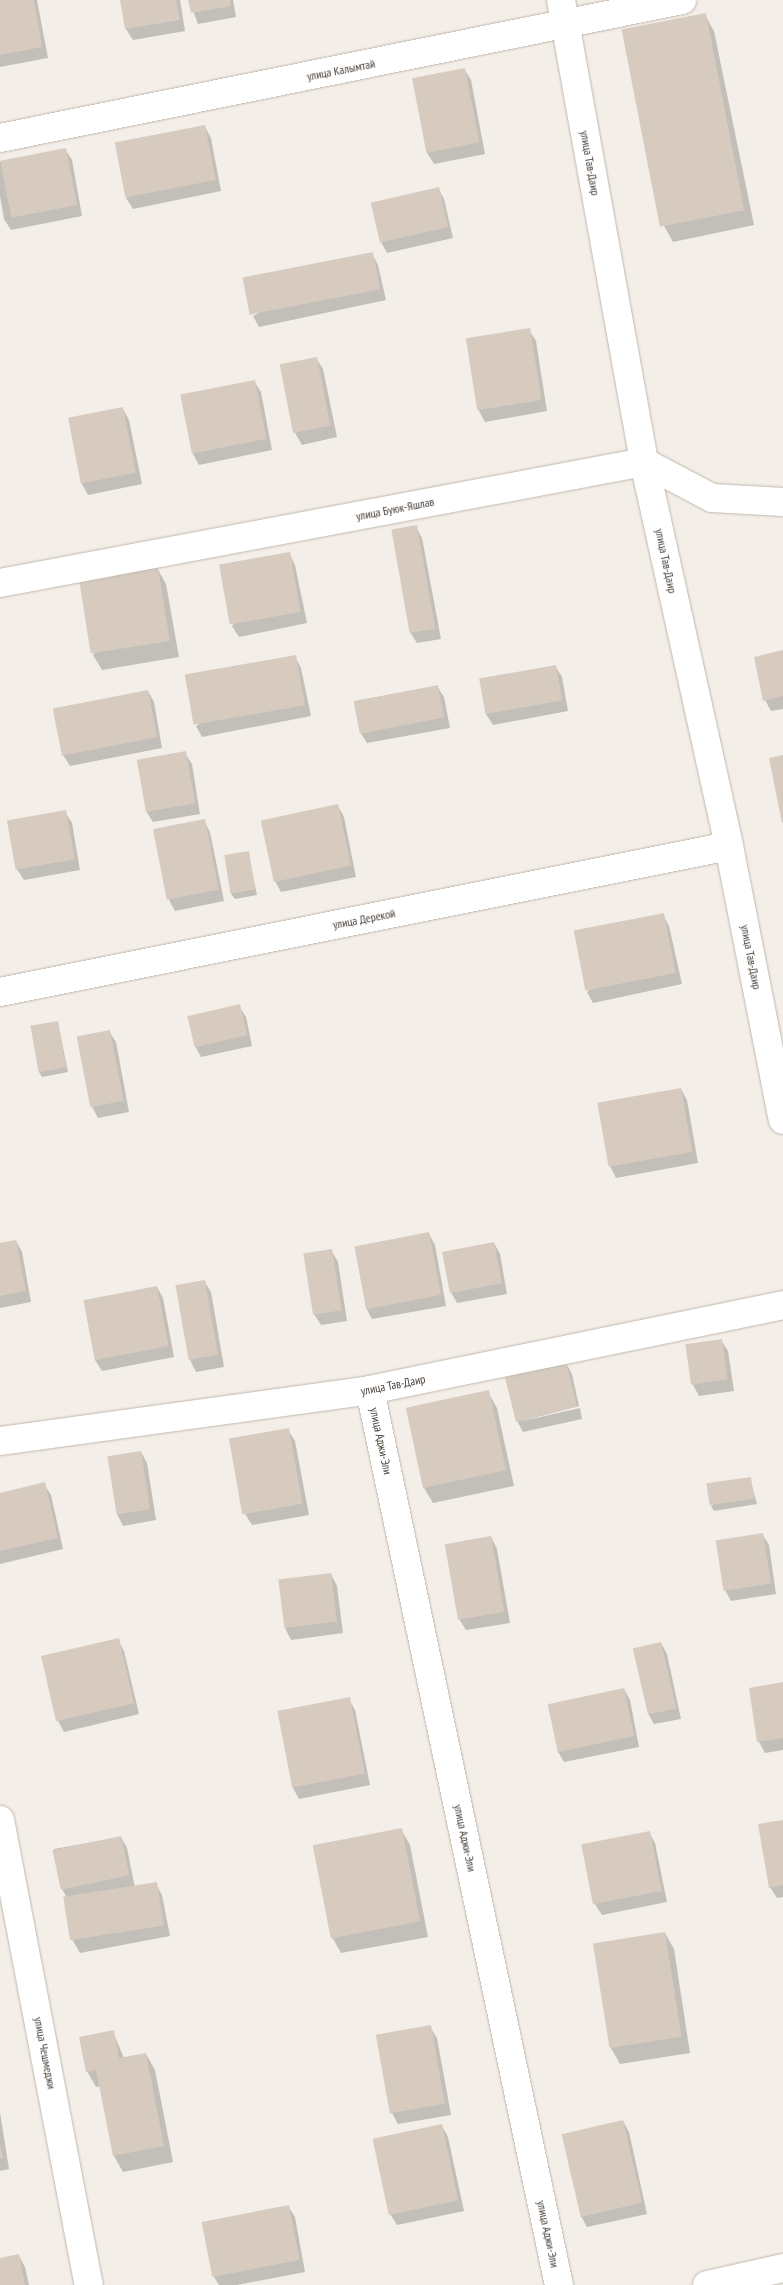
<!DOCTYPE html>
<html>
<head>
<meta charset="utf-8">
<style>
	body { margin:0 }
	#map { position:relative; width:783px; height:2285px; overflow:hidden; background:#f3eee7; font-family:"PT Sans Narrow",sans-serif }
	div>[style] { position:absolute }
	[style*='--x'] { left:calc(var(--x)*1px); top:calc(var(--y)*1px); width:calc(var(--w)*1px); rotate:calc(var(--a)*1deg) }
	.shadow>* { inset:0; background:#0003 }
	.building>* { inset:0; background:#d7cbc0; transform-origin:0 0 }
	.roads { filter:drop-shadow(0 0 1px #c1b7ad) drop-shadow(0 0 1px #c1b7ad) }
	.minor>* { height:28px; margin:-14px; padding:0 14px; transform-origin:14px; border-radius:14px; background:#fff }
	span { translate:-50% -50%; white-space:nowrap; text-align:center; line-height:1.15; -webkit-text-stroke:4px #fff; paint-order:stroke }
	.street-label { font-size:12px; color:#463d36 }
</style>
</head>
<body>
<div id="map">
	<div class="shadow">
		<i style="clip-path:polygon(0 0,37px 0,48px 58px,0 67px)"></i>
		<i style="clip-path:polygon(122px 0,180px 0,185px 31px,133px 40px,126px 29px)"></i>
		<i style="clip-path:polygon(189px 0,233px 0,236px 17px,198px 24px)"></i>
		<i style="clip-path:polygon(705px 15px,714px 31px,754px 225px,673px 242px,664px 226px)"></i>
		<i style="clip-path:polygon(464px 69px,471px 80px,485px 154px,434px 164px,427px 153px)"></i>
		<i style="clip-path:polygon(205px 127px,211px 138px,221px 191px,133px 209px,126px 198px)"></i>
		<i style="clip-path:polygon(65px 149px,72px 160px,82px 216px,11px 230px,4px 219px,0 196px,0 162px)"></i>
		<i style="clip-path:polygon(438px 188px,444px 199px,453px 238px,387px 253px,381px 242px,372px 203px)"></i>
		<i style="clip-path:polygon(372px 254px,378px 265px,386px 300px,259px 327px,253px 316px)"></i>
		<i style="clip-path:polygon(529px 330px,536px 341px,547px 411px,485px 422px,479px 411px,467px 340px)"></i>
		<i style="clip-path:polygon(316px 358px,323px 369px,337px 437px,302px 445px,295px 433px)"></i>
		<i style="clip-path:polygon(254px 381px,261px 392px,272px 450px,199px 465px,193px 454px,181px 396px)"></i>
		<i style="clip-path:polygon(123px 409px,129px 420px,142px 484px,88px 495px,82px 484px)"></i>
		<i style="clip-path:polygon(416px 527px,422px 538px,441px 639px,417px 643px,410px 632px)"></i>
		<i style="clip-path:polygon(289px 553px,295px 565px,307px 623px,239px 637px,232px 626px)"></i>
		<i style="clip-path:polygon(157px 568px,166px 584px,179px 657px,102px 670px,93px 655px)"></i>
		<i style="clip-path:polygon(783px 652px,783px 709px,771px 711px,765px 700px)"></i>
		<i style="clip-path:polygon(295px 657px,301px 668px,311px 716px,202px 737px,196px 726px)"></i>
		<i style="clip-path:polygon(555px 666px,562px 677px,568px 711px,493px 725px,486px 714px,480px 680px)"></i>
		<i style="clip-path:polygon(437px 686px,444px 697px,450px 728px,367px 743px,360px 732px,355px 701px)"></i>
		<i style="clip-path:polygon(148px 691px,154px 702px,162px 748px,70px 766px,63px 755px)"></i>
		<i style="clip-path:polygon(185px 753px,192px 764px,200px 814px,153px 822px,146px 811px)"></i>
		<i style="clip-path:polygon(338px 806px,344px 817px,356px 877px,281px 892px,275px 881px)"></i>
		<i style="clip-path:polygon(65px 812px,72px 823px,80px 870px,24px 880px,17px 869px,9px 822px)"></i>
		<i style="clip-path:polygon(204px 821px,210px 832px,224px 901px,175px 911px,169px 900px)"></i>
		<i style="clip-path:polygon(248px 852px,257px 895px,235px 899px,231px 894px)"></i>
		<i style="clip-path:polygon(663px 915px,669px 926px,682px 984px,593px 1003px,587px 992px)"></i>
		<i style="clip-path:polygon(239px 1006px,246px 1017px,252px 1046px,201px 1057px,195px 1046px,189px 1017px)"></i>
		<i style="clip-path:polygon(58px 1023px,68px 1072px,42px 1077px,39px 1072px)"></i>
		<i style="clip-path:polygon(109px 1031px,116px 1042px,129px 1112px,98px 1118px,92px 1107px)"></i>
		<i style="clip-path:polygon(681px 1089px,687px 1100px,698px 1163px,616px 1178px,610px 1166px)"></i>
		<i style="clip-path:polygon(429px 1234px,435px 1245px,446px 1306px,372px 1319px,366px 1308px,355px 1247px)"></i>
		<i style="clip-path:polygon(16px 1241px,22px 1252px,31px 1302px,0 1308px,0 1244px)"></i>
		<i style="clip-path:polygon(494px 1243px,500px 1254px,507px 1294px,457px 1303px,451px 1292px)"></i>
		<i style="clip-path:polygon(331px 1250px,338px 1262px,347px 1321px,321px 1325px,314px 1314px)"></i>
		<i style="clip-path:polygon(204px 1281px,211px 1292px,224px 1367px,196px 1372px,190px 1360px)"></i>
		<i style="clip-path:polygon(157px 1287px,163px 1298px,174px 1357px,102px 1371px,95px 1360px,84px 1301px)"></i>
		<i style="clip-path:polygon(721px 1340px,728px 1351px,734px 1391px,699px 1396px,693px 1385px)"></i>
		<i style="clip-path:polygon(566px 1363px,572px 1374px,579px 1406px,518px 1422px,580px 1408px,582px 1419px,523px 1432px,517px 1421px)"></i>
		<i style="clip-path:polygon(488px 1392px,497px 1408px,514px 1486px,433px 1503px,424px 1488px)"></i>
		<i style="clip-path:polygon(288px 1430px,295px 1441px,309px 1515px,252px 1525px,245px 1514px)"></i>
		<i style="clip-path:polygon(141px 1452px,147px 1463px,156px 1520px,123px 1526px,117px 1514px)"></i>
		<i style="clip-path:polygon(750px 1479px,757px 1504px,714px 1511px,711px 1506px)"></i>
		<i style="clip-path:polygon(44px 1484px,51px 1495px,63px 1549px,0 1564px,0 1494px)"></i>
		<i style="clip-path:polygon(762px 1534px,769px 1545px,776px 1594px,731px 1601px,725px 1590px,718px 1541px)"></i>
		<i style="clip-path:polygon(491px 1537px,497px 1549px,510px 1623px,466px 1630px,459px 1619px)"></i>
		<i style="clip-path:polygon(331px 1574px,337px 1586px,343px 1633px,291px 1640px,285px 1628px)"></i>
		<i style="clip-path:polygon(118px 1640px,124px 1651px,139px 1714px,64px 1732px,58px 1721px)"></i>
		<i style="clip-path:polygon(661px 1643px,667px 1654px,681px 1719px,654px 1724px,648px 1713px)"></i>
		<i style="clip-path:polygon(783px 1683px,783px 1750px,765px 1753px,759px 1742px,750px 1689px)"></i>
		<i style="clip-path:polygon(624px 1689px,630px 1700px,639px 1747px,564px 1762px,557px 1750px)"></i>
		<i style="clip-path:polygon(349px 1699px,355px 1710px,370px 1785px,299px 1799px,293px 1788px)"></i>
		<i style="clip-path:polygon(783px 1821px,783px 1897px,777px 1898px,770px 1887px)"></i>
		<i style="clip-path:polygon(401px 1829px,410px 1845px,428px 1937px,341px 1953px,332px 1937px)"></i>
		<i style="clip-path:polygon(649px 1832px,655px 1843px,667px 1902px,602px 1915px,595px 1904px)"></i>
		<i style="clip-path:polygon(121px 1837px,127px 1848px,135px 1888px,156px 1884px,162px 1895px,170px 1936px,80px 1953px,73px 1941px,68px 1900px,61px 1887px,54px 1849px)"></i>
		<i style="clip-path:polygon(665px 1933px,674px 1949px,690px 2053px,620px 2064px,611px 2048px)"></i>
		<i style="clip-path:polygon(430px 2027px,437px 2038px,451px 2115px,398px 2124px,392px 2113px,377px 2037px)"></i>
		<i style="clip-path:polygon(113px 2032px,124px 2058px,146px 2054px,155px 2070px,173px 2162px,123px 2172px,114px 2156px,101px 2086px,96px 2087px,87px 2071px)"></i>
		<i style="clip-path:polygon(0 2112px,9px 2169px,0 2171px)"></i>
		<i style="clip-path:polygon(623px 2121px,629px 2132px,647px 2214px,587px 2227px,581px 2216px)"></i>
		<i style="clip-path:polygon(442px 2126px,448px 2137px,464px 2211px,397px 2225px,390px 2214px)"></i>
		<i style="clip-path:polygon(288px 2206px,295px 2217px,305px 2272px,237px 2285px,219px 2285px,214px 2277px)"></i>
		<i style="clip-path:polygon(19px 2256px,25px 2267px,29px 2285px,0 2285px,0 2260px)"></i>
	</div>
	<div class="building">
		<i style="clip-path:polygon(0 0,34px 0,42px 47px,0 55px)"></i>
		<i style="clip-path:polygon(120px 0,176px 0,180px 20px,125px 29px)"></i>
		<i style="clip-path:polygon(188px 0,230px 0,231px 6px,191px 13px)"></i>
		<i style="left:706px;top:13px;width:201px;height:86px;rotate:79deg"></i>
		<i style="left:465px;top:68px;width:76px;height:54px;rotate:79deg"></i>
		<i style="left:205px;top:125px;width:56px;height:92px;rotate:79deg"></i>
		<i style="left:66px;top:148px;width:58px;height:67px;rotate:79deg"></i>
		<i style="left:439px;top:187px;width:41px;height:70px;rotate:77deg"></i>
		<i style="left:373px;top:252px;width:38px;height:133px;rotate:79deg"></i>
		<i style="left:530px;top:328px;width:73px;height:65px;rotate:81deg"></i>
		<i style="left:317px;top:357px;width:70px;height:38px;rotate:79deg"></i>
		<i style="left:255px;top:380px;width:60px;height:76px;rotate:79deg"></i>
		<i style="left:123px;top:407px;width:67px;height:56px;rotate:79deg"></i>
		<i style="left:417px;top:525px;width:105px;height:26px;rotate:80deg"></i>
		<i style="left:290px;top:552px;width:61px;height:72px;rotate:80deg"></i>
		<i style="left:158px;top:567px;width:75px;height:80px;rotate:81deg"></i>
		<i style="clip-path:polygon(783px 650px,783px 696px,763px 701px,754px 657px)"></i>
		<i style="left:296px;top:655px;width:51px;height:113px;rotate:80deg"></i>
		<i style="left:556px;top:665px;width:36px;height:78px;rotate:80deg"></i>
		<i style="left:438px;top:685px;width:33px;height:86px;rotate:79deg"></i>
		<i style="left:148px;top:690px;width:48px;height:97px;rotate:79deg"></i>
		<i style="left:186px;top:751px;width:53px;height:50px;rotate:80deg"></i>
		<i style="clip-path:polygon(783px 755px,783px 822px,782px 823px,769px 758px)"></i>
		<i style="left:338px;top:804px;width:63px;height:79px;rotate:78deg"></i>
		<i style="left:66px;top:810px;width:50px;height:60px;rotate:80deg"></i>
		<i style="left:205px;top:819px;width:72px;height:53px;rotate:79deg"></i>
		<i style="left:249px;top:851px;width:39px;height:25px;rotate:81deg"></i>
		<i style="left:664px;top:913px;width:61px;height:92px;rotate:79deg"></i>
		<i style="left:240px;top:1004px;width:32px;height:54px;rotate:77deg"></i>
		<i style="left:58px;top:1021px;width:47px;height:28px;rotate:80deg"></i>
		<i style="left:110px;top:1030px;width:72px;height:34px;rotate:79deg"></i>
		<i style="left:681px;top:1088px;width:65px;height:85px;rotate:80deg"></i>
		<i style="left:429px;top:1232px;width:64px;height:76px;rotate:79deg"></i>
		<i style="clip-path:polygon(16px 1240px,26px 1291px,0 1296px,0 1243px)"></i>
		<i style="left:494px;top:1242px;width:42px;height:53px;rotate:79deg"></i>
		<i style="left:332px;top:1249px;width:62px;height:29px;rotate:81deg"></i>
		<i style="left:205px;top:1280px;width:76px;height:30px;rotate:80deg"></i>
		<i style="left:157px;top:1286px;width:61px;height:75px;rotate:79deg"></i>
		<i style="left:722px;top:1339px;width:41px;height:37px;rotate:82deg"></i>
		<i style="left:566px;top:1362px;width:46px;height:63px;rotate:76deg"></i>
		<i style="left:489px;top:1390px;width:82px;height:85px;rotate:78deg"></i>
		<i style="left:289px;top:1428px;width:77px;height:61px;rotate:80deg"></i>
		<i style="left:141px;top:1451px;width:59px;height:34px;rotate:81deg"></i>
		<i style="left:751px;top:1477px;width:22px;height:45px;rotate:82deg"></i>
		<i style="clip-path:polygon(45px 1482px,58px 1538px,0 1551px,0 1493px)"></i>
		<i style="left:763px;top:1533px;width:51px;height:48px;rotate:81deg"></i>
		<i style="left:491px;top:1536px;width:77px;height:47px;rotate:80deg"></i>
		<i style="left:331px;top:1573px;width:49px;height:53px;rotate:83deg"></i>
		<i style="left:119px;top:1638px;width:67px;height:80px;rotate:77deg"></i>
		<i style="left:661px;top:1642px;width:68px;height:29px;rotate:77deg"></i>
		<i style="clip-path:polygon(783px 1682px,783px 1738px,757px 1742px,749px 1688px)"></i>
		<i style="left:624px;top:1688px;width:49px;height:78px;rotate:78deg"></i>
		<i style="left:350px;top:1697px;width:78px;height:74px;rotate:79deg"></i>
		<i style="clip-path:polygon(783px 1820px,783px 1885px,769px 1888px,758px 1824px)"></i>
		<i style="left:402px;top:1828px;width:95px;height:91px;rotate:79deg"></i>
		<i style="left:650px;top:1831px;width:61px;height:70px;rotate:79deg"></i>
		<i style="left:121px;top:1836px;width:40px;height:70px;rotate:78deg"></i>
		<i style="left:157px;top:1882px;width:44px;height:95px;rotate:81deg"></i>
		<i style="left:665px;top:1932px;width:106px;height:73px;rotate:81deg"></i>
		<i style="left:431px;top:2025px;width:80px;height:56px;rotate:80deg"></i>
		<i style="clip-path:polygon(114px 2030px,119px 2058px,146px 2053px,164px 2146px,113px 2156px,96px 2070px,86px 2072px,79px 2037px)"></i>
		<i style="left:623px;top:2120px;width:85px;height:63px;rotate:77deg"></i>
		<i style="left:442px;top:2124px;width:78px;height:71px;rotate:78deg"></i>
		<i style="clip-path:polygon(0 2144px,3px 2158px,0 2159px)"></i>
		<i style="left:289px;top:2205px;width:56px;height:89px;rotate:79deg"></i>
		<i style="clip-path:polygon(19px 2254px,25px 2285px,0 2285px,0 2258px)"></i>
	</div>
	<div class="roads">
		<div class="minor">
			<i style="--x:561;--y:0;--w:469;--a:79.8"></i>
			<i style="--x:644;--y:462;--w:393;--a:77.5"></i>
			<i style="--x:729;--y:846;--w:279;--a:78.9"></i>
			<i style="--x:0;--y:138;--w:696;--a:-11.44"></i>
			<i style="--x:0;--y:583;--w:655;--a:-10.64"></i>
			<i style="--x:644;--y:462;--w:77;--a:27.9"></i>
			<i style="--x:712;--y:498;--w:71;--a:3.2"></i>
			<i style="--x:0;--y:992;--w:743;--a:-11.33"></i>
			<i style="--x:370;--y:1390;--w:915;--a:78.08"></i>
			<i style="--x:0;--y:1441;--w:373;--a:-7.8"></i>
			<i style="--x:370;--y:1390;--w:422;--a:-11.6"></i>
			<i style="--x:0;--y:1820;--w:473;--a:79.2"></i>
			<i style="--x:707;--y:2285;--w:78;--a:-12.6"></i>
		</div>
	</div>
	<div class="street-label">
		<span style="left:341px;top:70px;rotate:-11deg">улица Калымтай</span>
		<span style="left:590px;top:163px;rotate:80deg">улица Тав-Даир</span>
		<span style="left:395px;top:509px;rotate:-11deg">улица Буюк-Яшлав</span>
		<span style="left:666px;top:561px;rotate:78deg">улица Тав-Даир</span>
		<span style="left:364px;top:919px;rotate:-11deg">улица Дерекой</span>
		<span style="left:751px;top:957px;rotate:79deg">улица Тав-Даир</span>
		<span style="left:393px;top:1385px;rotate:-11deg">улица Тав-Даир</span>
		<span style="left:381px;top:1441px;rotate:78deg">улица Аджи-Эли</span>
		<span style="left:465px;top:1838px;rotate:78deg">улица Аджи-Эли</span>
		<span style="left:45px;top:2053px;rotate:79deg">улица Чешмеджи</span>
		<span style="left:548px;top:2234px;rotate:78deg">улица Аджи-Эли</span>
	</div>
</div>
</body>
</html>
